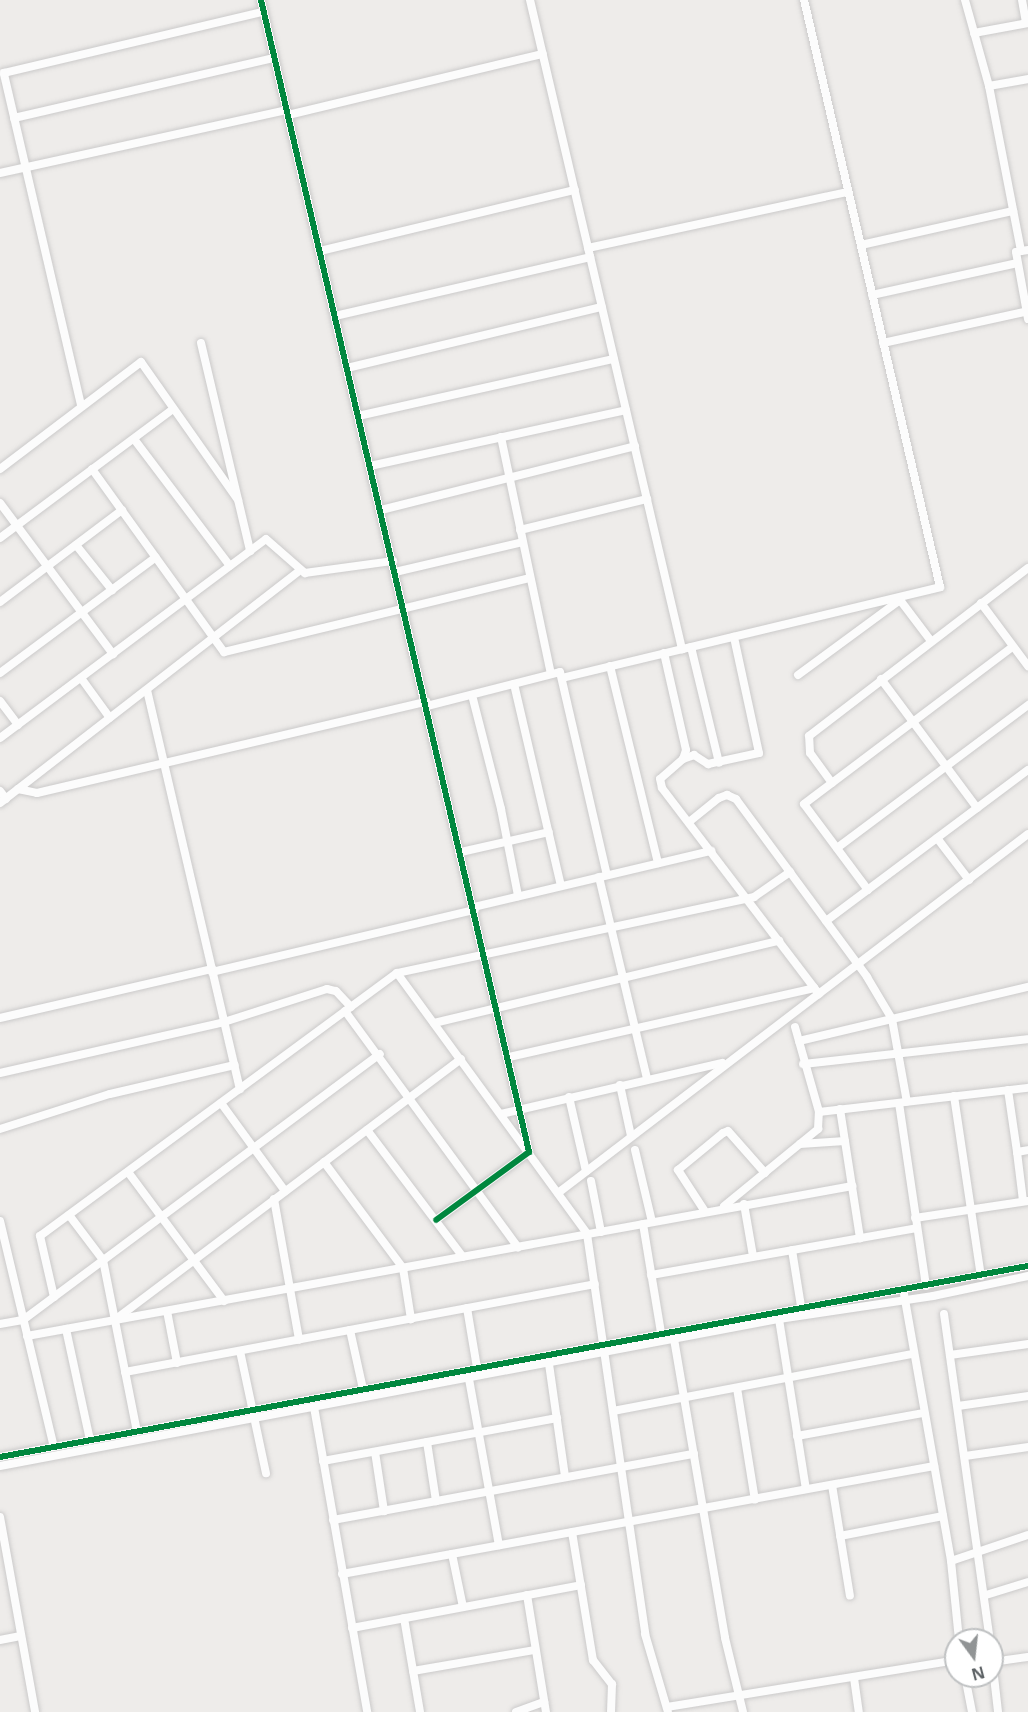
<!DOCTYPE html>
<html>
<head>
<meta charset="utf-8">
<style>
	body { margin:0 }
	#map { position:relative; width:1028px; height:1712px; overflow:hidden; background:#eeecea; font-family:"Noto Sans",sans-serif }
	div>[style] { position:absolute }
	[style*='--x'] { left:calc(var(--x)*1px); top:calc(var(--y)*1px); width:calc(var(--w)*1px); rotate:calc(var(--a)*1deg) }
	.roads { filter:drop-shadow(0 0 2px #cbcaca) drop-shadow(0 0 2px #cbcaca) }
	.minor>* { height:8px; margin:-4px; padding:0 4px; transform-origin:4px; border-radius:4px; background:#fcfcfc }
	.cycleway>* { height:6px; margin:-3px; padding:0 3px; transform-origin:3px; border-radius:3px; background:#00873e }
	span { translate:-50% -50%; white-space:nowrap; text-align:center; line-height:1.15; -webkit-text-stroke:6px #fff; paint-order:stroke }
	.north { position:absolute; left:944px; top:1628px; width:60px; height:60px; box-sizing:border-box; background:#fff; border:2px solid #bfc1c2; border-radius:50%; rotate:165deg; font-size:16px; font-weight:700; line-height:24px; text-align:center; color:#5f6467 }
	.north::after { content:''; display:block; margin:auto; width:21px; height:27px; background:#919495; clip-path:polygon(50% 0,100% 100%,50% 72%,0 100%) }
</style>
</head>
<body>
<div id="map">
	<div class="roads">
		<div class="minor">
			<i style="--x:261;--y:0;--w:1183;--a:76.9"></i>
			<i style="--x:529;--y:1152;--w:115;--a:143.8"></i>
			<i style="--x:530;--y:0;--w:667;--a:76.82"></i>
			<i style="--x:965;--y:0;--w:89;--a:74.4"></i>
			<i style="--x:989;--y:86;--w:168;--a:79"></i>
			<i style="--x:1022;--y:0;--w:23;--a:80"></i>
			<i style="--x:974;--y:33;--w:55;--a:-10.5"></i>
			<i style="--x:989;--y:86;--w:40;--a:-10"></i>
			<i style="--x:288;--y:115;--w:262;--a:-13.5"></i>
			<i style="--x:14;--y:118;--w:267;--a:-13"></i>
			<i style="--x:0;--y:173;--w:293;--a:-12.4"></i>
			<i style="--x:861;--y:245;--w:156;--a:-12.6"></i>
			<i style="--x:588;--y:248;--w:266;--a:-12.2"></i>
			<i style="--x:1028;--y:250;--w:12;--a:171"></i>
			<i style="--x:1016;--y:252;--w:68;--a:79.8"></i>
			<i style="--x:320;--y:251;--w:262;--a:-13.5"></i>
			<i style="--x:872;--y:295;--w:149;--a:-12.4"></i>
			<i style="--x:335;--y:316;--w:262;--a:-13"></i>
			<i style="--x:201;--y:343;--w:214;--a:76.7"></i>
			<i style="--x:883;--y:343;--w:148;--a:-12.4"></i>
			<i style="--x:347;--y:368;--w:262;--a:-13.5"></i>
			<i style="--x:81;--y:405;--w:341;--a:-103.1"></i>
			<i style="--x:4;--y:73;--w:266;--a:-13.3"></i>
			<i style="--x:358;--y:416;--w:262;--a:-12.6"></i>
			<i style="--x:501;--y:437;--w:242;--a:78.1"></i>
			<i style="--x:134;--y:439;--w:159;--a:52.9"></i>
			<i style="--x:370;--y:466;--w:262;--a:-12.3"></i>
			<i style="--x:0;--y:469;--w:177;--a:-37.2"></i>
			<i style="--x:141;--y:362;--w:169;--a:54.9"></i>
			<i style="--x:92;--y:469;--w:226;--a:54.2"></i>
			<i style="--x:224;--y:652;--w:314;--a:-13.6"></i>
			<i style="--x:0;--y:503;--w:189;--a:53.2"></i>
			<i style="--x:381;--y:510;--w:262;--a:-14.1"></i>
			<i style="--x:520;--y:530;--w:131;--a:-13.7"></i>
			<i style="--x:0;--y:538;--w:214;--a:-36.7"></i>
			<i style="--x:76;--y:545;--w:58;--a:51.3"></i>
			<i style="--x:395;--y:572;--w:131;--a:-13.2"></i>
			<i style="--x:0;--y:602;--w:153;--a:-37"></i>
			<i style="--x:981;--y:603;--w:79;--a:53.3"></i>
			<i style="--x:691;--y:647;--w:119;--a:76.4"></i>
			<i style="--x:664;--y:653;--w:99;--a:77.2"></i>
			<i style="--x:686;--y:750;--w:9;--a:108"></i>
			<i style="--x:683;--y:759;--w:30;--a:139"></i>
			<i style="--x:660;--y:779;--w:9;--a:77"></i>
			<i style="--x:662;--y:788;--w:259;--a:52.7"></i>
			<i style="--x:610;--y:666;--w:203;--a:76.3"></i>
			<i style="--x:0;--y:673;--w:194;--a:-36.6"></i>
			<i style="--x:798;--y:675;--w:127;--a:-36.3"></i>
			<i style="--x:900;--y:600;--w:51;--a:52.9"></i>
			<i style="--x:81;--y:678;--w:49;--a:54.1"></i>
			<i style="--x:562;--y:678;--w:389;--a:-13.5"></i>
			<i style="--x:940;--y:587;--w:603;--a:-103.04"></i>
			<i style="--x:881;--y:679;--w:161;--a:53.3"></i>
			<i style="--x:514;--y:684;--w:207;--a:76.9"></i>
			<i style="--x:147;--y:690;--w:410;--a:76.9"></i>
			<i style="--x:472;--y:695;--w:118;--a:75.7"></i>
			<i style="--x:501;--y:809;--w:89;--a:78.9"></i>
			<i style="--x:0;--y:701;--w:30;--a:53"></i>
			<i style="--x:427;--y:706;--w:137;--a:-14.3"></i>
			<i style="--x:560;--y:672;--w:208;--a:77"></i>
			<i style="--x:0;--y:738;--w:332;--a:-36.8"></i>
			<i style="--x:266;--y:539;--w:52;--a:41.1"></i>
			<i style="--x:305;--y:573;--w:89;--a:-7.8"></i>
			<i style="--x:683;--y:759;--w:12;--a:-20"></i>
			<i style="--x:694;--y:755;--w:17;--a:33"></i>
			<i style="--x:708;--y:764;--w:52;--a:-12.2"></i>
			<i style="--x:759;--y:753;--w:119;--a:-102.2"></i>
			<i style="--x:832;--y:783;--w:37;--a:-126"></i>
			<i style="--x:810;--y:753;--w:17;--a:-93"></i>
			<i style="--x:809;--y:736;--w:276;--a:-37.5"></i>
			<i style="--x:18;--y:789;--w:19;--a:12"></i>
			<i style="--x:37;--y:793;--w:400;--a:-13.2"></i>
			<i style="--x:0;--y:791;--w:10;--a:53"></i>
			<i style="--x:0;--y:803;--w:378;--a:-37.8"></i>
			<i style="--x:689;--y:822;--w:38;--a:-39"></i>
			<i style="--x:719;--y:798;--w:9;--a:-21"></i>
			<i style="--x:727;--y:795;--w:10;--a:24"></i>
			<i style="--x:736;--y:799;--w:221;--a:53.6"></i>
			<i style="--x:867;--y:977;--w:49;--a:59.2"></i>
			<i style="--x:892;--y:1019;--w:84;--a:79.8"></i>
			<i style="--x:937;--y:838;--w:53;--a:52.7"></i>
			<i style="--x:837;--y:848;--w:239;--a:-36.8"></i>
			<i style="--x:461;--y:852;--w:90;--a:-12.8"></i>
			<i style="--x:599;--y:877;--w:207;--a:76.6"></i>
			<i style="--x:868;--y:890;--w:107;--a:-126.7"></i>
			<i style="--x:804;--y:804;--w:261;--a:-37"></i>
			<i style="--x:474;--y:907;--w:244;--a:-13.3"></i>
			<i style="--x:826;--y:921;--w:252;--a:-36.8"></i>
			<i style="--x:212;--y:972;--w:270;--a:-13.3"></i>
			<i style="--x:397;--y:973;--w:323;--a:53.9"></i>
			<i style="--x:587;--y:1234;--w:404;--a:81.7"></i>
			<i style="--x:645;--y:1634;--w:81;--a:73.6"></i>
			<i style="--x:345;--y:1011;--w:293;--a:53.8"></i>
			<i style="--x:0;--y:1018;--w:218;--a:-13"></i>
			<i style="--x:434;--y:1023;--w:355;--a:-13.4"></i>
			<i style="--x:795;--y:1027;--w:88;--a:74.2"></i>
			<i style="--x:819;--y:1112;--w:210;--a:-6.6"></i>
			<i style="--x:799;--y:1041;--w:235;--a:-13.3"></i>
			<i style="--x:509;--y:1057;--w:313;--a:-12.7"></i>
			<i style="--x:803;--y:1064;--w:226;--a:-6.3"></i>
			<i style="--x:0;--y:1073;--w:230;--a:-12.8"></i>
			<i style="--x:224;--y:1022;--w:108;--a:-17.8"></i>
			<i style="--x:327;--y:989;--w:9;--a:13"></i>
			<i style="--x:336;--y:991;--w:22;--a:47"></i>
			<i style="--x:620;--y:1085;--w:52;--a:77.8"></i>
			<i style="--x:1008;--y:1090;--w:63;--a:81.7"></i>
			<i style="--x:1017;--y:1152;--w:11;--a:-10"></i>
			<i style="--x:954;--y:1096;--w:182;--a:81.5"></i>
			<i style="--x:569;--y:1097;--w:76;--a:77.1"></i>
			<i style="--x:221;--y:1103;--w:109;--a:54"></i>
			<i style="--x:899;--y:1103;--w:185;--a:81.6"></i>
			<i style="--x:840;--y:1109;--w:131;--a:81.2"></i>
			<i style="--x:501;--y:1114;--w:227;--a:-13"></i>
			<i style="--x:0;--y:1129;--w:115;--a:-17.7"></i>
			<i style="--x:110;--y:1094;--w:128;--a:-13.1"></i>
			<i style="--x:367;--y:1130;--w:159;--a:52.9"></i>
			<i style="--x:800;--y:1144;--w:45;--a:-3.8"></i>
			<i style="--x:635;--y:1150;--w:74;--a:76.7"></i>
			<i style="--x:1017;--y:1152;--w:49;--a:83"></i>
			<i style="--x:324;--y:1162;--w:132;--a:53.3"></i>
			<i style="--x:403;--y:1268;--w:52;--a:81.1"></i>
			<i style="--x:128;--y:1172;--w:161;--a:53.3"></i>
			<i style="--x:591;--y:1181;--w:52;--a:78.9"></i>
			<i style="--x:558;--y:1193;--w:591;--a:-37.37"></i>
			<i style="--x:274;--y:1199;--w:143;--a:79.9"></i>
			<i style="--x:744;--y:1204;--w:53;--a:80.2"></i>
			<i style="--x:724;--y:1206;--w:122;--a:-39.3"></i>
			<i style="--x:818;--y:1129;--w:17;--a:-87"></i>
			<i style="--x:704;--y:1210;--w:48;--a:-123"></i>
			<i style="--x:678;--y:1170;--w:58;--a:-39.4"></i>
			<i style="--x:723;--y:1133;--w:5;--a:-22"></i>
			<i style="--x:728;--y:1131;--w:56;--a:48.6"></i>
			<i style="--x:69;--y:1215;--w:56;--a:52.9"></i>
			<i style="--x:103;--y:1260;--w:175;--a:78.8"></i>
			<i style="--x:915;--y:1218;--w:114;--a:-8.6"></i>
			<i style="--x:0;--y:1221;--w:232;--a:76.6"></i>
			<i style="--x:643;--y:1224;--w:110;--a:80.6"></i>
			<i style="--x:792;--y:1250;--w:57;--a:80.9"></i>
			<i style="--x:651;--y:1275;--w:270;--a:-10"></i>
			<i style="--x:904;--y:1294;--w:271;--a:80"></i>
			<i style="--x:951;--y:1561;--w:79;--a:84.2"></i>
			<i style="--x:54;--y:1297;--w:63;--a:-102.9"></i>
			<i style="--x:40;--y:1236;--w:443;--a:-36.4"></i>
			<i style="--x:397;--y:973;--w:365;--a:-12"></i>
			<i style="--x:754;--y:897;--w:44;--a:-34.8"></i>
			<i style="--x:467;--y:1308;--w:61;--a:80.5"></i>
			<i style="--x:167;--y:1311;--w:53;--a:79.1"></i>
			<i style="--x:944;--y:1314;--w:329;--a:82"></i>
			<i style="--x:116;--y:1319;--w:432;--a:-37"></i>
			<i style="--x:779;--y:1319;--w:172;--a:81"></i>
			<i style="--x:0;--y:1324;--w:23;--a:-10"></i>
			<i style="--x:23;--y:1320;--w:445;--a:-36.7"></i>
			<i style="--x:66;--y:1329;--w:114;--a:77.8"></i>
			<i style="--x:350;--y:1330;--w:60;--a:77.6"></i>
			<i style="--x:27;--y:1336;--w:839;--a:-10.3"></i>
			<i style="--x:674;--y:1339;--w:303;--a:80.3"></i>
			<i style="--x:725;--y:1638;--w:76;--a:76.3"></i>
			<i style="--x:240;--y:1351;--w:125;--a:78"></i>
			<i style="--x:950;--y:1355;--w:79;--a:-8"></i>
			<i style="--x:549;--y:1364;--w:114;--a:81.9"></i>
			<i style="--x:125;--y:1372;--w:478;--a:-10.6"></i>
			<i style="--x:469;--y:1379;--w:169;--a:79.8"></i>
			<i style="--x:737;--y:1388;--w:113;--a:80.9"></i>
			<i style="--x:958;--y:1406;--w:71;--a:-8.1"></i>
			<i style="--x:314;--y:1407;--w:310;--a:80.1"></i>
			<i style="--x:613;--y:1411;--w:305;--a:-10.8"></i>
			<i style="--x:797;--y:1436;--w:129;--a:-10.3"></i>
			<i style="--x:427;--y:1442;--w:60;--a:81.3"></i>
			<i style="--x:375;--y:1452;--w:60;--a:81.3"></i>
			<i style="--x:965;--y:1456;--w:64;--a:-8.1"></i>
			<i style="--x:0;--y:1457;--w:1046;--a:-10.53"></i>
			<i style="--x:323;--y:1461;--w:238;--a:-10.4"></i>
			<i style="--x:0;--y:1466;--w:793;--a:-10.69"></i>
			<i style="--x:779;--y:1319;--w:156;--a:-8.5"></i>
			<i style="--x:933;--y:1296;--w:97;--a:-11.9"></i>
			<i style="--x:832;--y:1485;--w:112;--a:80.8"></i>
			<i style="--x:0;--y:1517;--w:198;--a:79.8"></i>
			<i style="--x:333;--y:1520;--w:367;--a:-10.4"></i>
			<i style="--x:572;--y:1532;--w:130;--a:80.7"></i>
			<i style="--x:593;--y:1660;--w:31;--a:52"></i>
			<i style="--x:612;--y:1684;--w:28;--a:92"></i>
			<i style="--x:840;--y:1536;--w:105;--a:-11"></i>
			<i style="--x:452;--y:1554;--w:54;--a:78.3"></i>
			<i style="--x:951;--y:1561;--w:81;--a:-18.7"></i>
			<i style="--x:342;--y:1574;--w:602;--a:-10.34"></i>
			<i style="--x:527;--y:1595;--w:119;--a:80.8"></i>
			<i style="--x:986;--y:1595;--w:44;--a:-17.2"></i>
			<i style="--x:404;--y:1618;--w:95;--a:80.3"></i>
			<i style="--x:352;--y:1628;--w:233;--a:-10.6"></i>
			<i style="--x:0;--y:1640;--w:21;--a:-11"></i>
			<i style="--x:992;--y:1659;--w:53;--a:83.5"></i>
			<i style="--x:992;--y:1662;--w:36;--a:-8"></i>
			<i style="--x:413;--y:1671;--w:124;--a:-9.8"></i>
			<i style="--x:965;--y:1676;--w:37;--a:79"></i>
			<i style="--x:854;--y:1678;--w:34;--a:82"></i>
			<i style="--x:667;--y:1707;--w:293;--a:-9.2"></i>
			<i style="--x:516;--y:1712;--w:30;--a:-20"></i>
		</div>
	</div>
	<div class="cycleway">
		<i style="--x:261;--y:0;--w:1183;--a:76.9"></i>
		<i style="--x:529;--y:1152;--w:115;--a:143.8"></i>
		<i style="--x:0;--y:1457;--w:1046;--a:-10.53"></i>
	</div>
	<div class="north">N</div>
</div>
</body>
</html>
